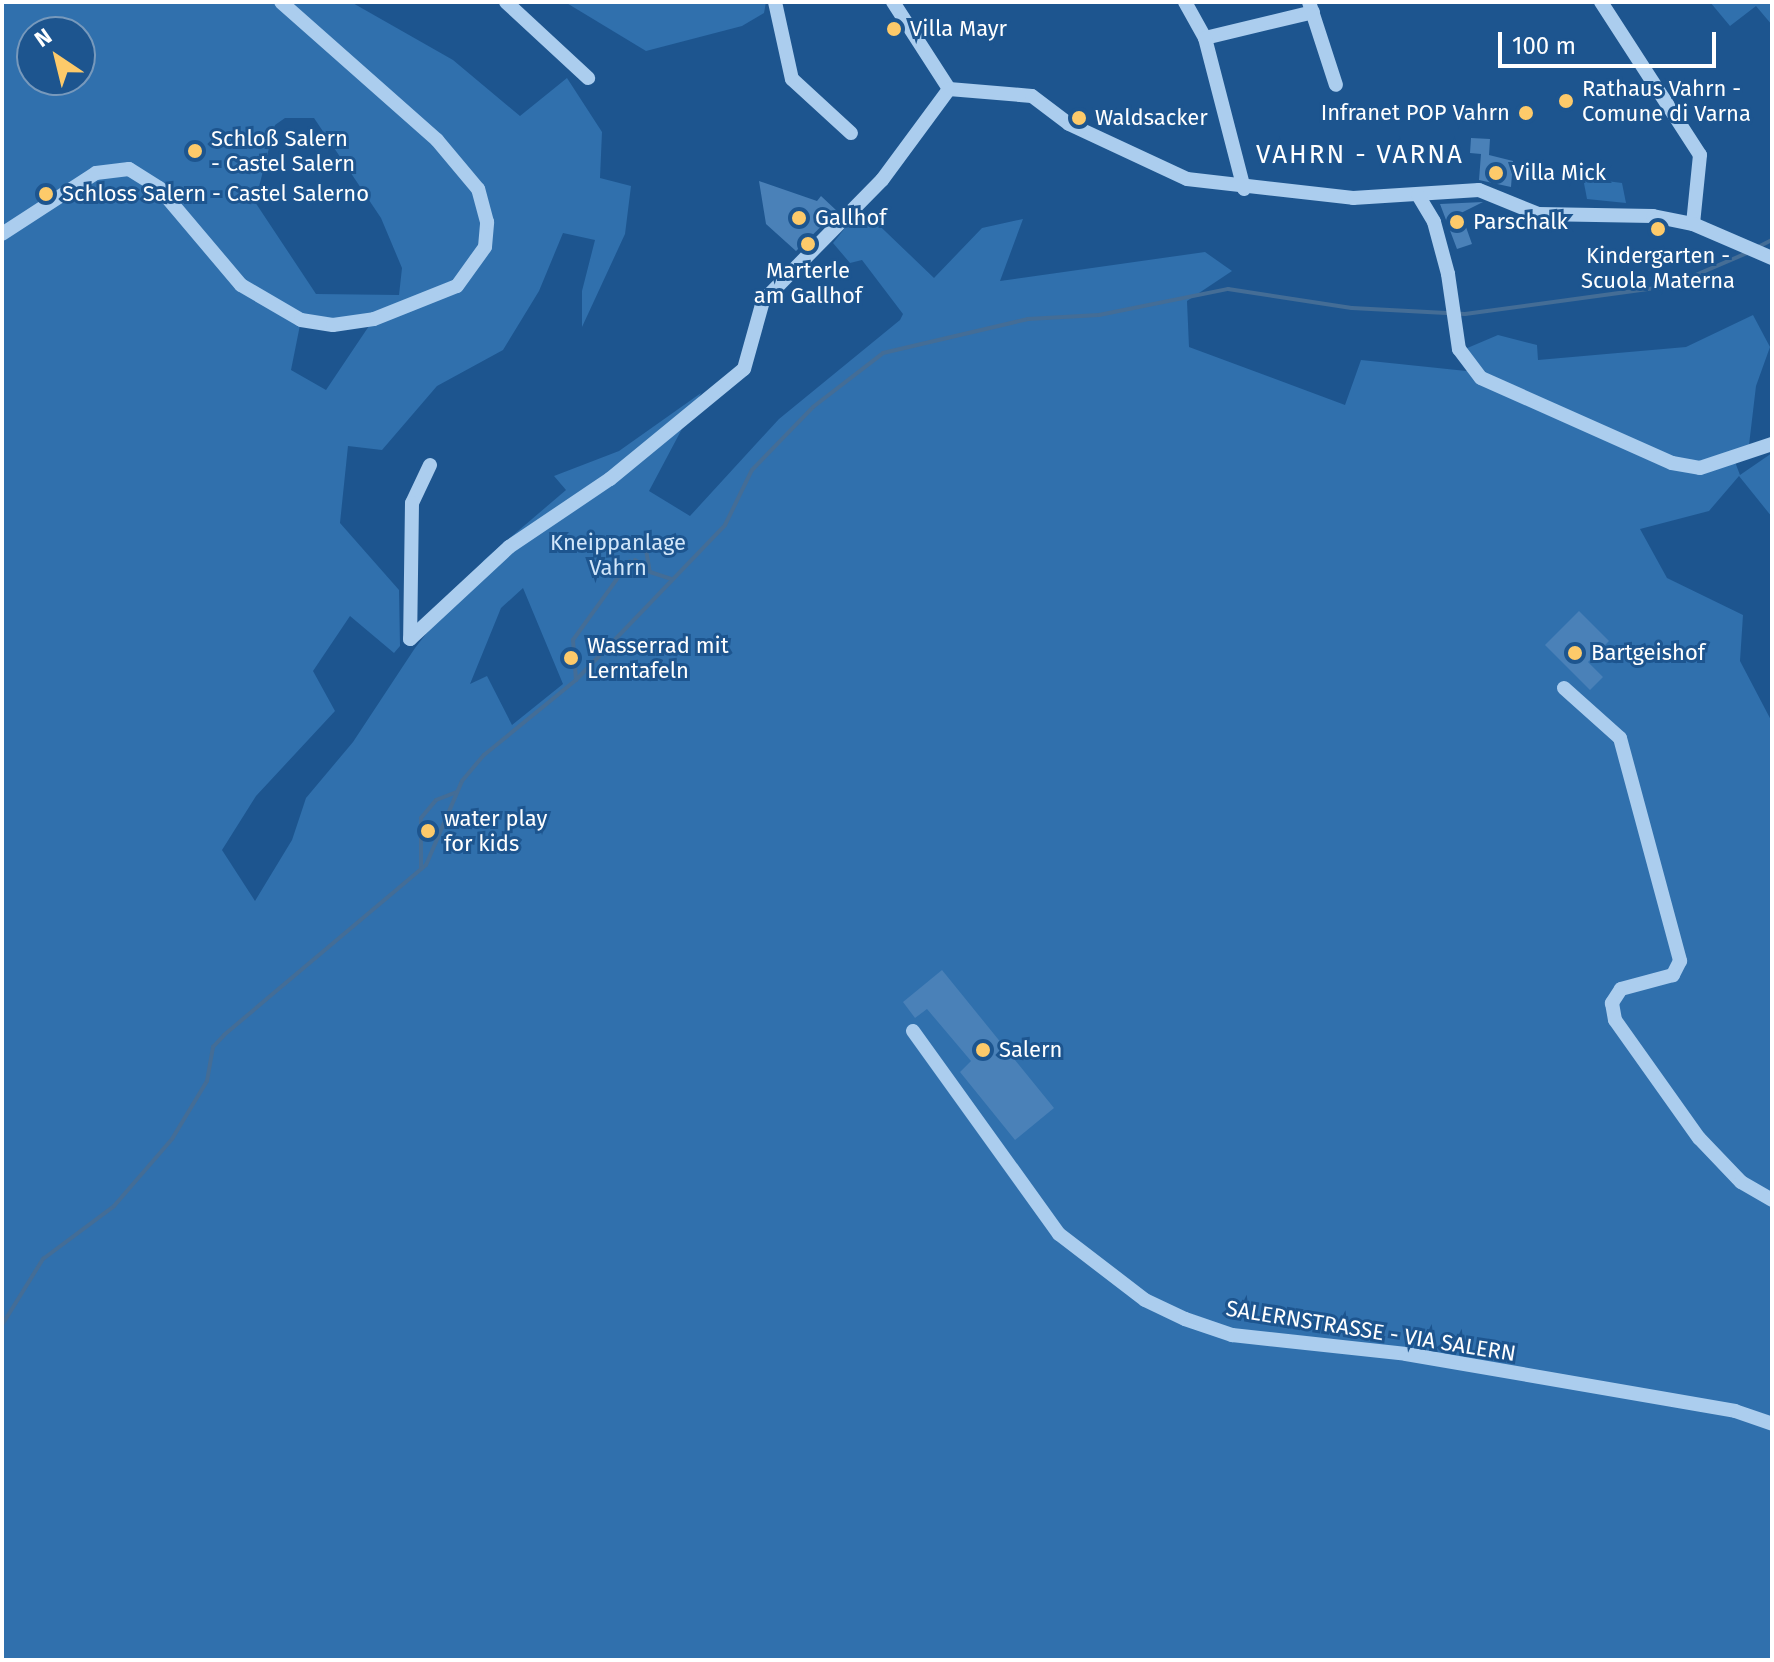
<!DOCTYPE html>
<html>
<head>
<meta charset="utf-8">
<style>
	body { margin:0 }
	#map { position:relative; width:1774px; height:1662px; overflow:hidden; background:#1d558f; font-family:"Fira Sans",sans-serif }
	div>[style] { position:absolute }
	[style*='--x'] { left:calc(var(--x)*1px); top:calc(var(--y)*1px); width:calc(var(--w)*1px); rotate:calc(var(--a)*1deg) }
	.green>* { inset:0; background:#3070ad }
	.stream>* { height:4px; margin:-2px; padding:0 2px; transform-origin:2px; border-radius:2px; background:#446d96 }
	.building>* { inset:0; background:#4a81b8 }
	.minor>* { height:14px; margin:-7px; padding:0 7px; transform-origin:7px; border-radius:7px; background:#abcdee }
	.dots>* { width:22px; height:22px; translate:-50% -50%; box-sizing:border-box; border:4px solid #1d558f; border-radius:50% }
	span { translate:-50% -50%; white-space:nowrap; text-align:center; line-height:1.15; -webkit-text-stroke:6px #1d558f; paint-order:stroke }
	.poi-label { font-size:22px; color:#fff }
	.left { translate:0 -50%; text-align:left }
	.right { translate:-100% -50%; text-align:right }
	.park-label { font-size:22px; color:#d1e6fa }
	.street-label { font-size:22px; color:#fff }
	.quarter-label { font-size:26px; color:#fff; letter-spacing:2px }
	.frame { position:absolute; inset:0; border:4px solid #fff; pointer-events:none }
	.north { position:absolute; left:16px; top:16px; width:80px; height:80px; box-sizing:border-box; background:#1d558f; border:2px solid #7799bc; border-radius:50%; rotate:325deg; font-size:22px; font-weight:700; line-height:32px; text-align:center; color:#fff }
	.north::after { content:''; display:block; margin:auto; width:28px; height:36px; background:#fdca6a; clip-path:polygon(50% 0,100% 100%,50% 72%,0 100%) }
	.scale { position:absolute; left:1498px; top:32px; width:218px; height:36px; box-sizing:border-box; border:4px solid #fff; border-top:0; padding-left:10px; font-size:24px; line-height:28px; white-space:nowrap; color:#fff; -webkit-text-stroke:6px #1d558f; paint-order:stroke }
</style>
</head>
<body>
<div id="map">
	<div class="green">
		<i style="clip-path:polygon(evenodd,2px 2px,351px 2px,453px 60px,520px 116px,567px 78px,602px 132px,600px 178px,631px 186px,625px 234px,582px 327px,582px 291px,595px 240px,563px 233px,539px 291px,503px 350px,437px 386px,382px 450px,348px 446px,340px 523px,399px 590px,400px 646px,394px 653px,350px 616px,313px 671px,335px 711px,256px 796px,222px 850px,255px 901px,292px 840px,306px 798px,353px 742px,415px 648px,484px 560px,566px 490px,554px 476px,619px 451px,701px 393px,649px 491px,690px 516px,779px 419px,900px 320px,903px 314px,862px 260px,850px 263px,833px 243px,861px 208px,934px 278px,982px 228px,1023px 219px,1000px 281px,1205px 252px,1232px 271px,1187px 301px,1189px 347px,1345px 405px,1361px 360px,1476px 372px,1465px 349px,1498px 335px,1537px 345px,1538px 360px,1686px 347px,1753px 315px,1770px 347px,1756px 386px,1749px 445px,1732px 454px,1740px 475px,1772px 453px,1772px 517px,1739px 476px,1709px 511px,1640px 529px,1667px 578px,1743px 615px,1740px 661px,1772px 722px,1772px 1660px,2px 1660px,2px 2px,32px 32px,80px 32px,80px 80px,32px 80px,32px 32px,2px 2px,285px 118px,314px 118px,381px 218px,402px 268px,399px 295px,316px 294px,255px 202px,275px 125px,285px 118px,2px 2px,301px 320px,373px 320px,326px 390px,291px 370px,301px 320px,2px 2px,523px 588px,563px 684px,512px 725px,487px 676px,470px 684px,501px 608px,523px 588px)"></i>
		<i style="clip-path:polygon(565px 2px,766px 2px,764px 13px,742px 26px,646px 51px)"></i>
		<i style="clip-path:polygon(1710px 2px,1772px 2px,1772px 25px,1756px 6px,1730px 26px)"></i>
		<i style="clip-path:polygon(1583px 178px,1622px 183px,1626px 203px,1587px 199px)"></i>
	</div>
	<div class="stream">
		<i style="--x:1758;--y:247;--w:16;--a:-27"></i>
		<i style="--x:646;--y:550;--w:22;--a:80"></i>
		<i style="--x:650;--y:572;--w:23;--a:18"></i>
		<i style="--x:635;--y:560;--w:6;--a:31"></i>
		<i style="--x:576;--y:680;--w:40;--a:-94.3"></i>
		<i style="--x:573;--y:640;--w:97;--a:-54.2"></i>
		<i style="--x:421;--y:869;--w:51;--a:-90"></i>
		<i style="--x:421;--y:818;--w:23;--a:-50"></i>
		<i style="--x:436;--y:800;--w:22;--a:-21"></i>
		<i style="--x:2;--y:1325;--w:78;--a:-58.2"></i>
		<i style="--x:43;--y:1259;--w:89;--a:-36.7"></i>
		<i style="--x:114;--y:1206;--w:89;--a:-49.1"></i>
		<i style="--x:172;--y:1139;--w:68;--a:-58.9"></i>
		<i style="--x:207;--y:1081;--w:35;--a:-80"></i>
		<i style="--x:213;--y:1047;--w:16;--a:-47"></i>
		<i style="--x:224;--y:1035;--w:264;--a:-40.1"></i>
		<i style="--x:426;--y:865;--w:91;--a:-66.8"></i>
		<i style="--x:462;--y:781;--w:34;--a:-50"></i>
		<i style="--x:484;--y:755;--w:119;--a:-39.2"></i>
		<i style="--x:576;--y:680;--w:215;--a:-46.1"></i>
		<i style="--x:725;--y:525;--w:61;--a:-63.9"></i>
		<i style="--x:752;--y:470;--w:88;--a:-45.9"></i>
		<i style="--x:813;--y:407;--w:88;--a:-37.6"></i>
		<i style="--x:883;--y:353;--w:149;--a:-13.2"></i>
		<i style="--x:1028;--y:319;--w:71;--a:-3.2"></i>
		<i style="--x:1099;--y:315;--w:132;--a:-11.4"></i>
		<i style="--x:1228;--y:289;--w:125;--a:8.7"></i>
		<i style="--x:1352;--y:308;--w:113;--a:3"></i>
		<i style="--x:1465;--y:314;--w:207;--a:-7.8"></i>
		<i style="--x:1670;--y:286;--w:84;--a:-23.2"></i>
	</div>
	<div class="building">
		<i style="clip-path:polygon(1471px 138px,1490px 139px,1489px 155px,1513px 161px,1511px 187px,1479px 180px,1481px 154px,1470px 153px)"></i>
		<i style="clip-path:polygon(759px 181px,817px 201px,821px 196px,837px 211px,796px 251px,766px 224px)"></i>
		<i style="clip-path:polygon(1483px 202px,1461px 213px,1472px 244px,1457px 249px,1440px 204px)"></i>
		<i style="clip-path:polygon(1579px 611px,1609px 641px,1588px 662px,1603px 677px,1590px 690px,1545px 645px)"></i>
		<i style="clip-path:polygon(942px 970px,1054px 1108px,1015px 1140px,960px 1072px,971px 1061px,927px 1009px,915px 1018px,903px 1002px)"></i>
	</div>
	<div class="minor">
		<i style="--x:506;--y:2;--w:112;--a:42.8"></i>
		<i style="--x:775;--y:2;--w:79;--a:77.6"></i>
		<i style="--x:792;--y:79;--w:80;--a:42.5"></i>
		<i style="--x:893;--y:2;--w:103;--a:57.2"></i>
		<i style="--x:1185;--y:2;--w:41;--a:60.9"></i>
		<i style="--x:1205;--y:38;--w:111;--a:-13.5"></i>
		<i style="--x:1309;--y:2;--w:87;--a:72"></i>
		<i style="--x:1601;--y:2;--w:182;--a:57.1"></i>
		<i style="--x:1700;--y:155;--w:69;--a:95.8"></i>
		<i style="--x:1205;--y:38;--w:156;--a:75.5"></i>
		<i style="--x:949;--y:89;--w:83;--a:4.8"></i>
		<i style="--x:1032;--y:96;--w:46;--a:37.1"></i>
		<i style="--x:1069;--y:124;--w:130;--a:25"></i>
		<i style="--x:1187;--y:179;--w:167;--a:6.5"></i>
		<i style="--x:1353;--y:198;--w:126;--a:-3.6"></i>
		<i style="--x:1479;--y:190;--w:64;--a:22.1"></i>
		<i style="--x:1538;--y:214;--w:115;--a:1"></i>
		<i style="--x:1653;--y:216;--w:41;--a:11.3"></i>
		<i style="--x:1693;--y:224;--w:86;--a:23.3"></i>
		<i style="--x:1418;--y:195;--w:31;--a:59"></i>
		<i style="--x:1434;--y:222;--w:54;--a:74.9"></i>
		<i style="--x:1448;--y:274;--w:76;--a:81.7"></i>
		<i style="--x:1459;--y:349;--w:36;--a:53"></i>
		<i style="--x:1481;--y:378;--w:209;--a:24"></i>
		<i style="--x:1672;--y:463;--w:28;--a:10"></i>
		<i style="--x:1700;--y:468;--w:76;--a:-18.4"></i>
		<i style="--x:2;--y:234;--w:112;--a:-33"></i>
		<i style="--x:96;--y:173;--w:33;--a:-7"></i>
		<i style="--x:129;--y:169;--w:36;--a:32"></i>
		<i style="--x:159;--y:188;--w:127;--a:49.8"></i>
		<i style="--x:241;--y:285;--w:69;--a:30.3"></i>
		<i style="--x:301;--y:320;--w:32;--a:9"></i>
		<i style="--x:333;--y:325;--w:41;--a:-8.3"></i>
		<i style="--x:374;--y:319;--w:89;--a:-21.7"></i>
		<i style="--x:457;--y:286;--w:48;--a:-54.3"></i>
		<i style="--x:485;--y:247;--w:25;--a:-85"></i>
		<i style="--x:487;--y:222;--w:34;--a:-105"></i>
		<i style="--x:478;--y:189;--w:64;--a:-129.9"></i>
		<i style="--x:437;--y:140;--w:208;--a:-138.5"></i>
		<i style="--x:430;--y:465;--w:42;--a:115.3"></i>
		<i style="--x:412;--y:503;--w:136;--a:90.8"></i>
		<i style="--x:410;--y:639;--w:135;--a:-42.9"></i>
		<i style="--x:509;--y:547;--w:122;--a:-34"></i>
		<i style="--x:610;--y:479;--w:173;--a:-39.4"></i>
		<i style="--x:744;--y:369;--w:71;--a:-74.4"></i>
		<i style="--x:763;--y:301;--w:170;--a:-45.5"></i>
		<i style="--x:882;--y:180;--w:113;--a:-53.6"></i>
		<i style="--x:1564;--y:688;--w:75;--a:41.8"></i>
		<i style="--x:1620;--y:738;--w:231;--a:74.9"></i>
		<i style="--x:1680;--y:961;--w:16;--a:117"></i>
		<i style="--x:1673;--y:975;--w:54;--a:164.9"></i>
		<i style="--x:1621;--y:989;--w:17;--a:123"></i>
		<i style="--x:1612;--y:1003;--w:17;--a:80"></i>
		<i style="--x:1615;--y:1020;--w:145;--a:54.6"></i>
		<i style="--x:1699;--y:1138;--w:61;--a:46.3"></i>
		<i style="--x:1741;--y:1182;--w:36;--a:30"></i>
		<i style="--x:913;--y:1031;--w:250;--a:54.3"></i>
		<i style="--x:1059;--y:1234;--w:108;--a:37.5"></i>
		<i style="--x:1145;--y:1300;--w:44;--a:25.4"></i>
		<i style="--x:1185;--y:1319;--w:50;--a:18.8"></i>
		<i style="--x:1232;--y:1335;--w:175;--a:6.2"></i>
		<i style="--x:1406;--y:1354;--w:334;--a:9.8"></i>
		<i style="--x:1735;--y:1411;--w:39;--a:19"></i>
	</div>
	<div class="dots">
		<i style="left:894px;top:29px;background:#fdca6a"></i>
		<i style="left:1566px;top:101px;background:#fdca6a"></i>
		<i style="left:1526px;top:113px;background:#fdca6a"></i>
		<i style="left:1079px;top:118px;background:#fdca6a"></i>
		<i style="left:195px;top:151px;background:#fdca6a"></i>
		<i style="left:1496px;top:173px;background:#fdca6a"></i>
		<i style="left:46px;top:194px;background:#fdca6a"></i>
		<i style="left:799px;top:218px;background:#fdca6a"></i>
		<i style="left:1457px;top:222px;background:#fdca6a"></i>
		<i style="left:1658px;top:229px;background:#fdca6a"></i>
		<i style="left:808px;top:244px;background:#fdca6a"></i>
		<i style="left:1575px;top:653px;background:#fdca6a"></i>
		<i style="left:571px;top:658px;background:#fdca6a"></i>
		<i style="left:428px;top:831px;background:#fdca6a"></i>
		<i style="left:983px;top:1050px;background:#fdca6a"></i>
	</div>
	<div class="poi-label">
		<span class="left" style="left:910px;top:29px">Villa Mayr</span>
		<span class="left" style="left:1582px;top:101px">Rathaus Vahrn -<br>Comune di Varna</span>
		<span class="right" style="left:1510px;top:113px">Infranet POP Vahrn</span>
		<span class="left" style="left:1095px;top:118px">Waldsacker</span>
		<span class="left" style="left:211px;top:151px">Schloß Salern<br>- Castel Salern</span>
		<span class="left" style="left:1512px;top:173px">Villa Mick</span>
		<span class="left" style="left:62px;top:194px">Schloss Salern - Castel Salerno</span>
		<span class="left" style="left:815px;top:218px">Gallhof</span>
		<span class="left" style="left:1473px;top:222px">Parschalk</span>
		<span style="left:1658px;top:268px">Kindergarten -<br>Scuola Materna</span>
		<span style="left:808px;top:283px">Marterle<br>am Gallhof</span>
		<span class="left" style="left:587px;top:658px">Wasserrad mit<br>Lerntafeln</span>
		<span class="left" style="left:1591px;top:653px">Bartgeishof</span>
		<span class="left" style="left:444px;top:831px">water play<br>for kids</span>
		<span class="left" style="left:999px;top:1050px">Salern</span>
	</div>
	<div class="park-label">
		<span style="left:618px;top:555px">Kneippanlage<br>Vahrn</span>
	</div>
	<div class="street-label">
		<span style="left:1371px;top:1331px;rotate:9deg">SALERNSTRASSE - VIA SALERN</span>
	</div>
	<div class="quarter-label">
		<span style="left:1360px;top:155px">VAHRN - VARNA</span>
	</div>
	<div class="frame"></div>
	<div class="north">N</div>
	<div class="scale">100 m</div>
</div>
</body>
</html>
